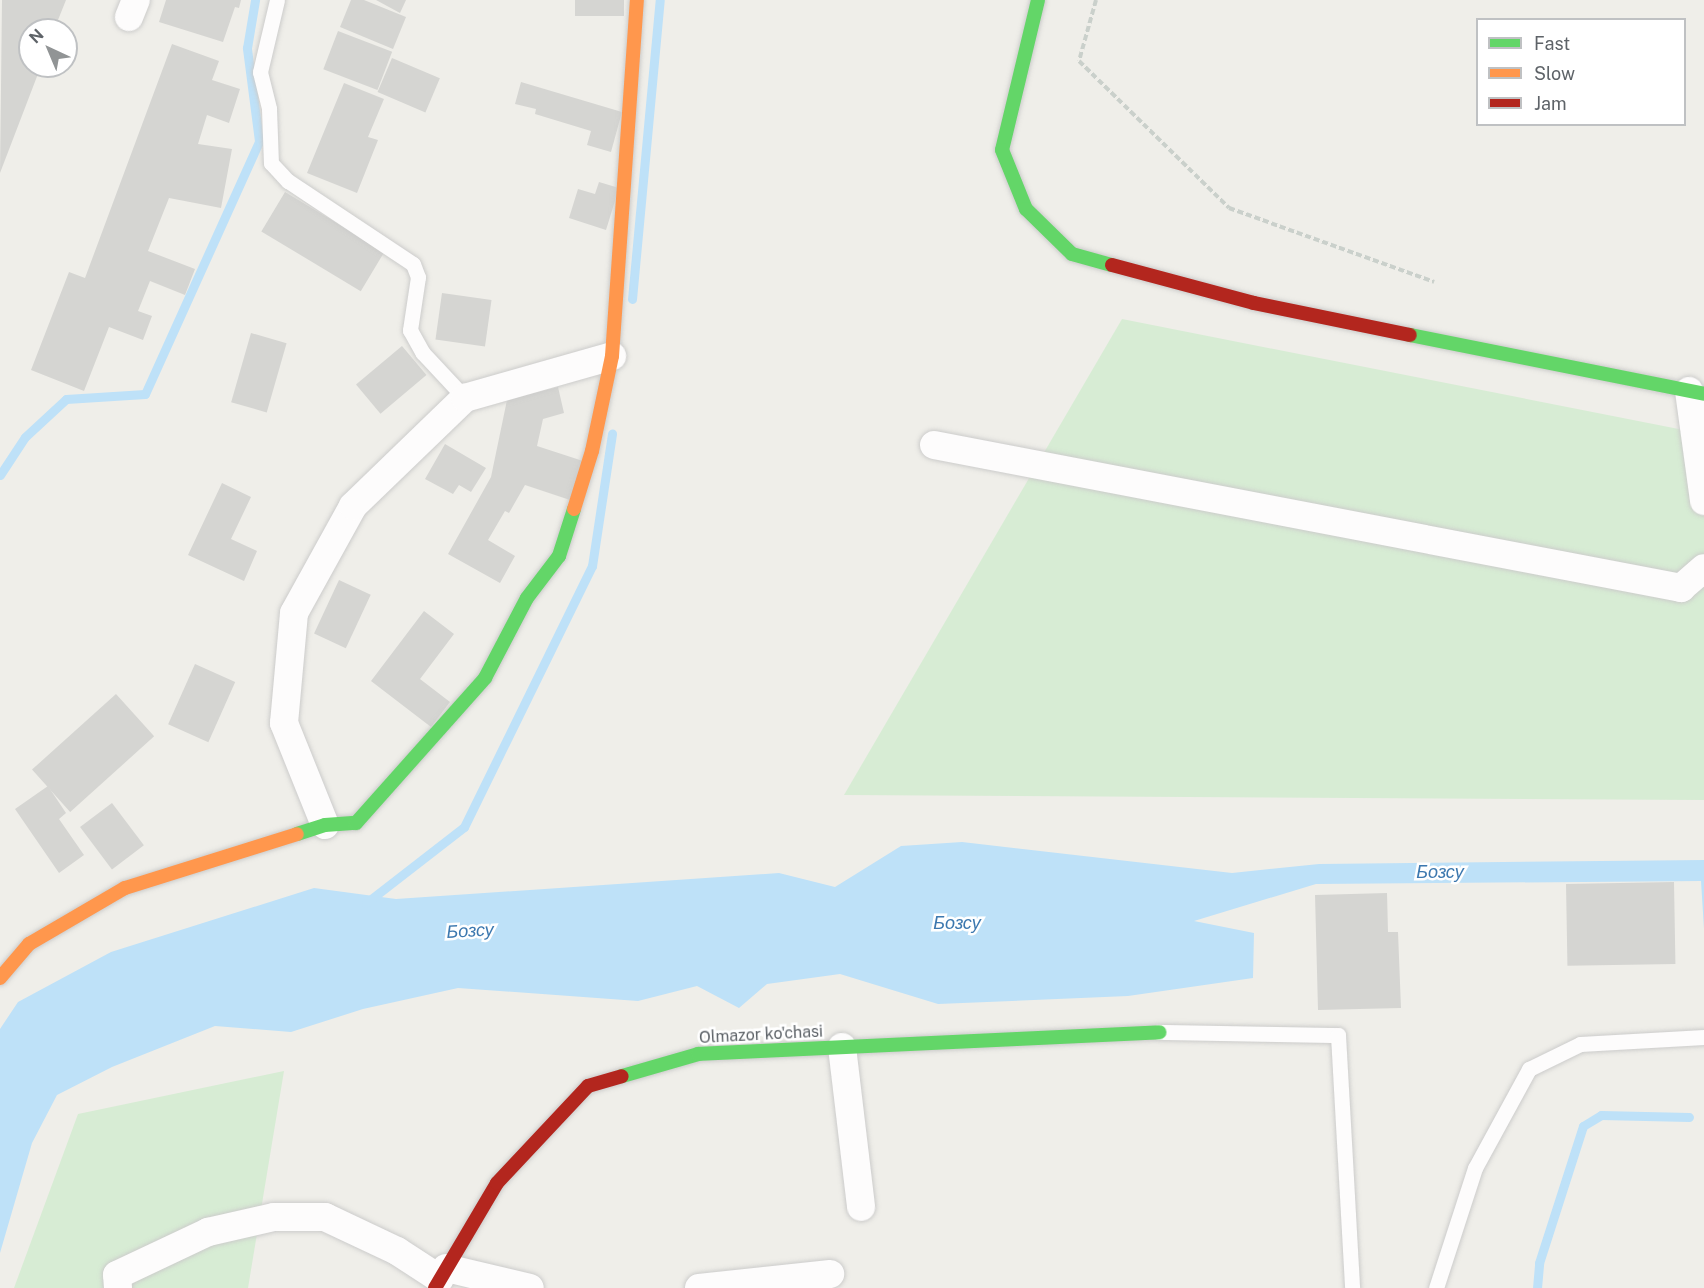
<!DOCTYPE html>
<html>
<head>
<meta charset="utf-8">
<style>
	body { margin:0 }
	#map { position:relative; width:1704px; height:1288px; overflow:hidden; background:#efeee9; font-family:"Public Sans",sans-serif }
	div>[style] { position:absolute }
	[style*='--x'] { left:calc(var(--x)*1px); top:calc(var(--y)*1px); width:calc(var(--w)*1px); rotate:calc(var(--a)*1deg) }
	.green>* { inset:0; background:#d7ecd4 }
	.water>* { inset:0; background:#bee1f8 }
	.stream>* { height:9px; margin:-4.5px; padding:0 4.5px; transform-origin:4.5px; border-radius:4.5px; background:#bee1f8 }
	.building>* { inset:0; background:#d5d5d2; transform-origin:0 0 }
	.path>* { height:4px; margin-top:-2px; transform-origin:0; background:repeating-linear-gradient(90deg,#cad0cb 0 6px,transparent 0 9px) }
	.roads { filter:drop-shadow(0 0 2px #cccccb) drop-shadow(0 0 2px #cccccb) }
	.lane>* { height:15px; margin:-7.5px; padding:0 7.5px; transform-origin:7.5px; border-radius:7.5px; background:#fdfcfc }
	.street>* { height:28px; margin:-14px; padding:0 14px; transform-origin:14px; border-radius:14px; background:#fdfcfc }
	.fast>* { height:14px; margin:-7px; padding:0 7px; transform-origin:7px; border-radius:7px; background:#63d668 }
	.slow>* { height:14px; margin:-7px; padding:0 7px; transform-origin:7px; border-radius:7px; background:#ff974d }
	.jam>* { height:14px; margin:-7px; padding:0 7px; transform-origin:7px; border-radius:7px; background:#b3261e }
	span { translate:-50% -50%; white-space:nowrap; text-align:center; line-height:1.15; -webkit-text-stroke:5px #fff; paint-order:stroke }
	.street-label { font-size:16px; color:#5e6368 }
	.water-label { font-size:18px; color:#3c78af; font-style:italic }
	.legend { position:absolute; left:1476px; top:18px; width:210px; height:108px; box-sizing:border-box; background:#fff; border:2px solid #bfc1c3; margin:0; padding:8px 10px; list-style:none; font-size:18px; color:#5e6368 }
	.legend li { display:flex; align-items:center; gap:12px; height:30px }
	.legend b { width:30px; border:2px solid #bfc1c3 }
	.north { position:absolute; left:18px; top:18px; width:60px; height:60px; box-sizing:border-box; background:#fff; border:2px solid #bfc1c3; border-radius:50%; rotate:316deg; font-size:16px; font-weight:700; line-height:24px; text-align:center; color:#5e6368 }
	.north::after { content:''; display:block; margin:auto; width:21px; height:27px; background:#919495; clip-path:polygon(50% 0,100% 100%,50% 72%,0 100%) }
</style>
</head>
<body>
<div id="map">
	<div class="green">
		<i style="clip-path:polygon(1122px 319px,1704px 434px,1704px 800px,844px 795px)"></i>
		<i style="clip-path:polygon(284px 1071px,248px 1288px,14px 1288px,78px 1114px)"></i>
	</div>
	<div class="water">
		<i style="clip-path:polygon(962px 842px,1232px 873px,1319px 864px,1704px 860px,1704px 929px,1701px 881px,1316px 884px,1194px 921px,1254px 933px,1253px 978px,1128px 996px,938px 1004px,840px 974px,767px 984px,739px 1008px,697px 986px,638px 1001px,458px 988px,363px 1009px,291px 1032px,215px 1026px,112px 1067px,57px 1095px,32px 1143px,0 1253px,0 1029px,18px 1002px,111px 952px,314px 888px,396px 899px,779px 873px,835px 887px,901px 846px)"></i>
	</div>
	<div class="stream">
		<i style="--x:632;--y:299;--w:300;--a:-84.7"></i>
		<i style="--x:0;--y:475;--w:45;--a:-56.7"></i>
		<i style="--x:25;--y:437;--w:56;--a:-42.8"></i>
		<i style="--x:66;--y:399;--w:79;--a:-3.6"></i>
		<i style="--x:145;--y:394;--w:277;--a:-65.7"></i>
		<i style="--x:259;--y:141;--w:94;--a:-97.4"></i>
		<i style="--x:247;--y:48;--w:49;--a:-80.5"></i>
		<i style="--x:366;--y:903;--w:124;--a:-37.8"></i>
		<i style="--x:464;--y:827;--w:291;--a:-63.9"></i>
		<i style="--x:592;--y:566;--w:134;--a:-81.4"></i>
		<i style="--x:1537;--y:1288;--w:25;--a:-85"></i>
		<i style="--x:1539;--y:1263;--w:144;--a:-72.2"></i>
		<i style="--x:1583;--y:1126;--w:21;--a:-31"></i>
		<i style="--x:1601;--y:1115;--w:88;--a:1.3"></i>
	</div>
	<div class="building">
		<i style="clip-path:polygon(2px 0,66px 0,54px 30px,30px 30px,30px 66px,41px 66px,0 173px)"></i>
		<i style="clip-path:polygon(166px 0,241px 0,239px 8px,235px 7px,223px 42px,159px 22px)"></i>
		<i style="clip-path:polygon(351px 0,364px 0,406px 17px,393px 49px,340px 27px)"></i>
		<i style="clip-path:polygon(376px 0,406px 0,400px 13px)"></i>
		<i style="left:575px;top:0;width:49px;height:16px"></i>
		<i style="left:338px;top:31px;width:58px;height:41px;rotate:21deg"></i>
		<i style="clip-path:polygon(172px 44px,219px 61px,212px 80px,240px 89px,229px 123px,207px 115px,198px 144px,232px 149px,221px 208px,169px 198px,148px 251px,195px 269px,185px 295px,150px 281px,138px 311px,152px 316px,143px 340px,109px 327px,84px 391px,31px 370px,69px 272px,85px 278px)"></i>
		<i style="left:392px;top:58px;width:52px;height:37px;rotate:23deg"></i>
		<i style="clip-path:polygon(521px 82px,622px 112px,611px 152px,587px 145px,591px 131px,535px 114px,536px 109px,515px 104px)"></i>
		<i style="clip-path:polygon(344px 83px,384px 99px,368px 137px,378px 140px,357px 193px,307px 173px)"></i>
		<i style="clip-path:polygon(599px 182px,619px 188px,606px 230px,569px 218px,578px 189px,595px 194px)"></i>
		<i style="left:285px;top:192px;width:116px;height:46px;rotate:31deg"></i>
		<i style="left:442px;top:293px;width:50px;height:47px;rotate:8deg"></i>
		<i style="left:251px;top:333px;width:37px;height:72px;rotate:16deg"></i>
		<i style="left:402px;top:346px;width:38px;height:60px;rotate:50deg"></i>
		<i style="clip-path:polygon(558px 387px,564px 413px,543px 419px,537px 446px,583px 461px,570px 500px,525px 485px,509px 513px,505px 511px,488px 540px,515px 556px,500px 583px,448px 554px,491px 477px,507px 400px)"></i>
		<i style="clip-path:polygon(445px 444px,486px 468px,471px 492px,459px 485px,453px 494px,425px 479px)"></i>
		<i style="clip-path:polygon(222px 483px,251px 497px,231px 539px,257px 551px,244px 581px,188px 555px)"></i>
		<i style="left:339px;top:580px;width:35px;height:59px;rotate:25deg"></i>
		<i style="clip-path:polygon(424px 611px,454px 634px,420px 679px,450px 702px,431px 727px,371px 681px)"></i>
		<i style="left:195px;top:664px;width:44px;height:66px;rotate:24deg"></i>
		<i style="left:116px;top:694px;width:57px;height:113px;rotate:48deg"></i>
		<i style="clip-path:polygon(48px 786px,66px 813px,59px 819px,84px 855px,59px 873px,15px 809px)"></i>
		<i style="left:112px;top:803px;width:53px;height:40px;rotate:53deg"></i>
		<i style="left:1674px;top:882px;width:82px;height:108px;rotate:89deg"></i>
		<i style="clip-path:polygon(1387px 893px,1388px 932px,1398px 932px,1401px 1008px,1318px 1010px,1315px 895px)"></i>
	</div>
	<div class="path">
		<i style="--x:1096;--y:0;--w:63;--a:105.6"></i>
		<i style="--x:1079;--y:61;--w:210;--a:44.4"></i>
		<i style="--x:1229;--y:208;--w:218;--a:19.8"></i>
	</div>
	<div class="roads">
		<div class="lane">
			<i style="--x:277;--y:0;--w:74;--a:103.3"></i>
			<i style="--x:260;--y:72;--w:38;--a:76"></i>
			<i style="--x:269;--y:109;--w:54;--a:87.9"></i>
			<i style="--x:271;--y:163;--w:25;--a:47"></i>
			<i style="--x:288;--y:181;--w:150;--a:33.6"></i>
			<i style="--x:413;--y:264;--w:14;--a:69"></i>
			<i style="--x:418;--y:277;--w:54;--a:98.6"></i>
			<i style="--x:410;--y:330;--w:26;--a:61"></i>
			<i style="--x:423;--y:353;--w:62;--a:47"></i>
			<i style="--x:1159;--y:1032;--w:179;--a:1"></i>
			<i style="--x:1338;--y:1035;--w:253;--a:86.8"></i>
			<i style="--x:1436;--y:1288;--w:126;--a:-72"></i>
			<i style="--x:1475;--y:1168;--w:113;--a:-61.4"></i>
			<i style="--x:1529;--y:1069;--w:57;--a:-26.1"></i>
			<i style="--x:1580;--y:1044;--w:124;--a:-3.2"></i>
		</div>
		<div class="street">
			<i style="--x:129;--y:17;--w:18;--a:-68"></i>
			<i style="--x:1689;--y:391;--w:111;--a:82.2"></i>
			<i style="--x:934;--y:445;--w:761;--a:10.84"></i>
			<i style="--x:1681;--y:588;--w:30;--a:-41"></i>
			<i style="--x:325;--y:825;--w:110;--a:-111.9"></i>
			<i style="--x:284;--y:723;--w:110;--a:-84.8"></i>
			<i style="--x:294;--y:613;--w:122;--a:-61.1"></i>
			<i style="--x:353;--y:506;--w:156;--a:-44"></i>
			<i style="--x:465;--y:398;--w:153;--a:-15.9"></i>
			<i style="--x:842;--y:1047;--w:161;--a:83.2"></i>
			<i style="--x:446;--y:1268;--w:86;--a:13.4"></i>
			<i style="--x:118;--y:1288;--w:13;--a:-94"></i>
			<i style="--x:117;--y:1275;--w:101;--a:-25.3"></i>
			<i style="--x:208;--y:1232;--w:68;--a:-12.8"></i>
			<i style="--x:274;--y:1217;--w:51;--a:0"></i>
			<i style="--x:325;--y:1217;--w:80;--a:25.3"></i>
			<i style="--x:397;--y:1251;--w:51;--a:33.1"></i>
			<i style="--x:699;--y:1288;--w:132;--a:-6.1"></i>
		</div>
		<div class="fast">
			<i style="--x:1038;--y:0;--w:154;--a:103.5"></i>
			<i style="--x:1002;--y:150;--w:64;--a:67.9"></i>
			<i style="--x:1026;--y:209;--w:64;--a:44.4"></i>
			<i style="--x:1072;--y:254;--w:41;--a:15.4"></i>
			<i style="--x:1410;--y:335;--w:300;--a:11.3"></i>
			<i style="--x:297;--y:834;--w:29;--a:-18"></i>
			<i style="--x:325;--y:825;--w:31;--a:-4"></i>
			<i style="--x:356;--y:823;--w:194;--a:-48.3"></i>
			<i style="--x:485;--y:678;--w:90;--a:-62.3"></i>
			<i style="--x:527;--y:598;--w:53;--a:-52.7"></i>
			<i style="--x:559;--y:556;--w:49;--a:-72.3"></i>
			<i style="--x:622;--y:1076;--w:79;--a:-16.1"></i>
			<i style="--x:698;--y:1054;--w:462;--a:-2.7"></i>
		</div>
		<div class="slow">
			<i style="--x:574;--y:509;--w:61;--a:-72.8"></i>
			<i style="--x:592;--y:451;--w:97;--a:-78.1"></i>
			<i style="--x:612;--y:356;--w:357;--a:-86"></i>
			<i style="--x:0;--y:978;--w:45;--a:-49.5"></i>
			<i style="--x:29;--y:944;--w:111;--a:-30.3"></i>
			<i style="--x:125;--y:888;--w:180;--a:-17.4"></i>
		</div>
		<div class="jam">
			<i style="--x:1112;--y:265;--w:147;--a:15"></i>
			<i style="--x:1254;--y:303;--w:159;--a:11.6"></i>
			<i style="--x:435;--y:1288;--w:122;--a:-59.4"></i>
			<i style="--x:497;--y:1183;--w:133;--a:-46.8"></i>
			<i style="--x:588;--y:1086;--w:35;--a:-16"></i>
		</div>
	</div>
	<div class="street-label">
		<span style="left:761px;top:1035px;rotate:-3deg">Olmazor ko'chasi</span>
	</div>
	<div class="water-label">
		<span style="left:1440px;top:872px">Бозсу</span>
		<span style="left:957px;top:923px">Бозсу</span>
		<span style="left:470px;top:931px;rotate:-3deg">Бозсу</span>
	</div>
	<ul class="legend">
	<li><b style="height:8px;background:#63d668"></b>Fast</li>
	<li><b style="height:8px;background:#ff974d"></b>Slow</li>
	<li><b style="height:8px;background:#b3261e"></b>Jam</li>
	</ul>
	<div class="north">N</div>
</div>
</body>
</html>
